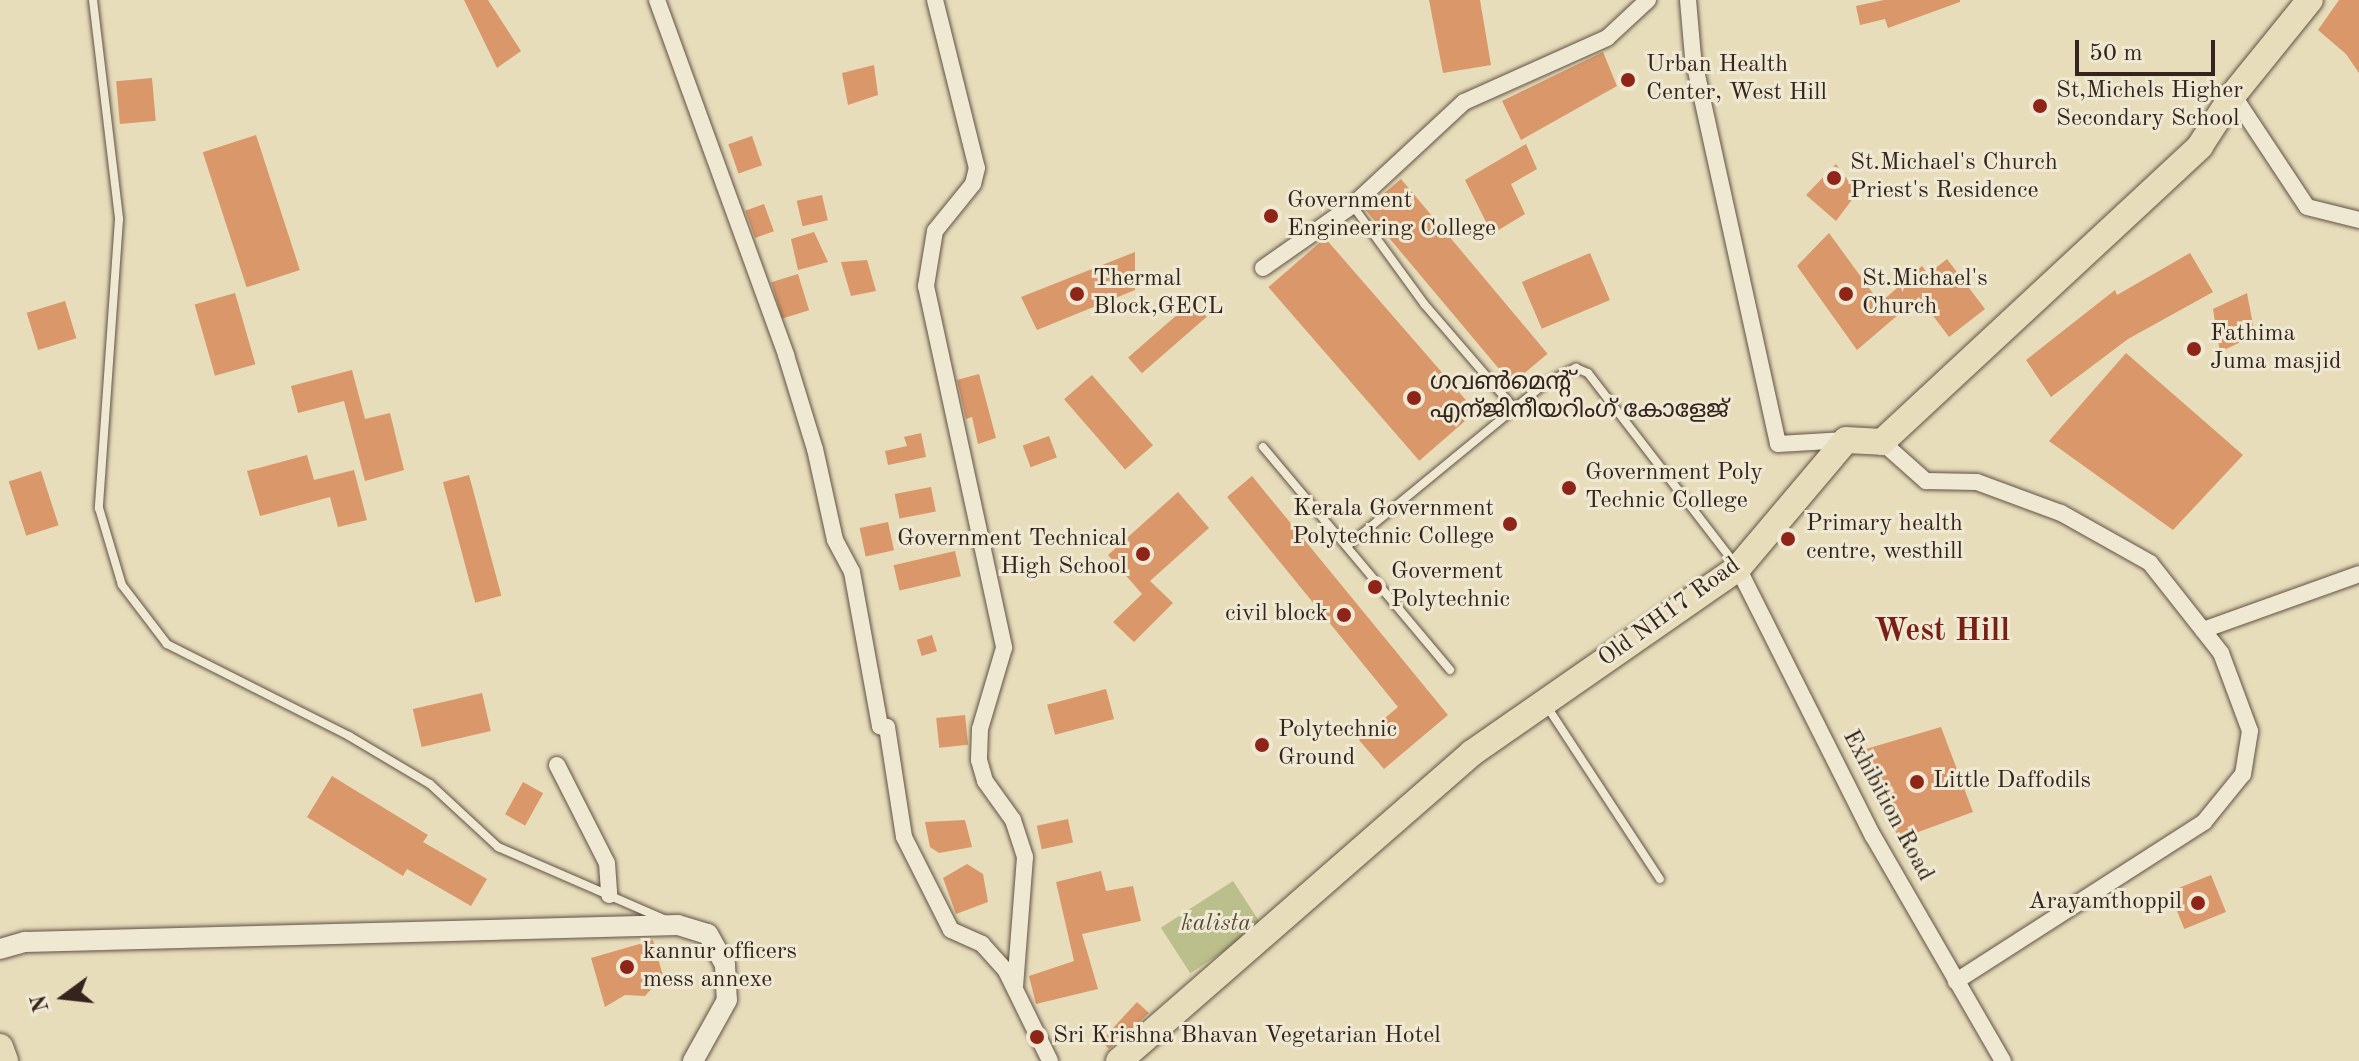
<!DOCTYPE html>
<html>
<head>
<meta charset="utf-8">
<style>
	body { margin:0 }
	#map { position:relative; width:2359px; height:1061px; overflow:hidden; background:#e7ddbb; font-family:"Old Standard TT","Noto Sans Malayalam",serif }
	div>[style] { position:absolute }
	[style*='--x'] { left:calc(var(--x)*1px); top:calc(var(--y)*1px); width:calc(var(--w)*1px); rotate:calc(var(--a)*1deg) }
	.green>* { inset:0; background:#babf8c; transform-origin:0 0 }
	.building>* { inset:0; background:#d9976a; transform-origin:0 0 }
	.roads { filter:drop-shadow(0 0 2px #615244) drop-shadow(0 0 2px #615244) }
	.service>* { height:8px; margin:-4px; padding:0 4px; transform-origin:4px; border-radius:4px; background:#efe9d3 }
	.minor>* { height:16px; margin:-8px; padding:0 8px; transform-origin:8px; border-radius:8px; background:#efe9d3 }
	.tertiary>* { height:20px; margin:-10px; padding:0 10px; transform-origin:10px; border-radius:10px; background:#efe9d3 }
	.primary>* { height:26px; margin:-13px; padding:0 13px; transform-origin:13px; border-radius:13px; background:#e7ddbb }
	.dots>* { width:22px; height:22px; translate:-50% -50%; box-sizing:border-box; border:4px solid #efe9d3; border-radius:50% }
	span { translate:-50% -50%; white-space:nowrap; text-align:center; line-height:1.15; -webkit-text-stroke:6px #efe9d3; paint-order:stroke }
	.poi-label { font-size:24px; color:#34241d }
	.left { translate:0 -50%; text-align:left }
	.right { translate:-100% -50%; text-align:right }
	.street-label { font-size:24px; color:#34241d }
	.park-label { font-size:24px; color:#564b39; font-style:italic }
	.district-label { font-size:32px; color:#7a1f14; font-weight:700 }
	.north { position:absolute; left:24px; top:957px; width:80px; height:80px; -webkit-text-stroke:6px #efe9d3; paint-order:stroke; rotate:255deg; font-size:22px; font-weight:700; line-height:32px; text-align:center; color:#34241d }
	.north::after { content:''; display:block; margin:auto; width:28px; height:36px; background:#34241d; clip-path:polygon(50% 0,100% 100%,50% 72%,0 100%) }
	.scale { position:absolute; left:2075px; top:40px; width:140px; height:36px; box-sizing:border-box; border:4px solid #34241d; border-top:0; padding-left:10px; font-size:24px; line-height:28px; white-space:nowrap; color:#34241d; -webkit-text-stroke:6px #efe9d3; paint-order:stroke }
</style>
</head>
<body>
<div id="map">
	<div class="green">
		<i style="left:1233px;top:881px;width:54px;height:86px;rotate:57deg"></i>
	</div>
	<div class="building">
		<i style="clip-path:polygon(464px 0,488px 0,521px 51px,497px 68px)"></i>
		<i style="clip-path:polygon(1429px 0,1480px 0,1491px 65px,1443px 73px)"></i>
		<i style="clip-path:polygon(1884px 0,1960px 0,1960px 2px,1888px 28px,1885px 19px,1860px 25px,1856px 6px)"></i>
		<i style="clip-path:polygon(2339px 0,2359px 0,2359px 73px,2346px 54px,2318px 30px)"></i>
		<i style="clip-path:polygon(1603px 52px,1617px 86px,1521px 140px,1502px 101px)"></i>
		<i style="clip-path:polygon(874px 65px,878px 95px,848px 105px,842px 73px)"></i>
		<i style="left:152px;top:78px;width:43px;height:36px;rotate:85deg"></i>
		<i style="left:256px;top:135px;width:142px;height:56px;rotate:72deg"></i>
		<i style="left:752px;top:136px;width:31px;height:25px;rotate:71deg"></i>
		<i style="clip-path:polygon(1526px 144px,1537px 169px,1511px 184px,1525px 214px,1492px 234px,1465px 180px)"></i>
		<i style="clip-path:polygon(1836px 164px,1857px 193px,1836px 221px,1806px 195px)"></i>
		<i style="left:1401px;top:179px;width:228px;height:47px;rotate:50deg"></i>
		<i style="left:822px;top:195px;width:26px;height:26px;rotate:77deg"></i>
		<i style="left:764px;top:204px;width:29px;height:20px;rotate:70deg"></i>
		<i style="clip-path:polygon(814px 232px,828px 262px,798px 270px,791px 239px)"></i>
		<i style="clip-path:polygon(1829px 233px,1880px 303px,1922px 266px,1928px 274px,1947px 259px,1985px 309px,1949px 337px,1919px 297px,1857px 350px,1797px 266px)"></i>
		<i style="left:1325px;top:238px;width:230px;height:75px;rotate:49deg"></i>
		<i style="clip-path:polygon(1135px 252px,1135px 290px,1037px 330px,1021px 297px)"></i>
		<i style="left:1590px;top:253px;width:51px;height:74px;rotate:67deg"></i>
		<i style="clip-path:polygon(2190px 253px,2213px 292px,2128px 339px,2051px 397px,2026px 360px,2115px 290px,2117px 295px)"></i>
		<i style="clip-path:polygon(867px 260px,876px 291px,851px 296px,841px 262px)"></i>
		<i style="left:798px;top:274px;width:38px;height:28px;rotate:73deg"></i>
		<i style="left:235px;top:293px;width:74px;height:42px;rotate:74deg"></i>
		<i style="clip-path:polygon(2247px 293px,2255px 335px,2220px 352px,2213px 309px)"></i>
		<i style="left:65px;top:301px;width:39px;height:40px;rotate:73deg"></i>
		<i style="left:1193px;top:301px;width:21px;height:86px;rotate:49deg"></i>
		<i style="clip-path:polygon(2126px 353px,2243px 455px,2173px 530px,2049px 441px)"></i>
		<i style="clip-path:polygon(352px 370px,365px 419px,390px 413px,404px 470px,365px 481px,344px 401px,298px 413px,291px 386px)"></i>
		<i style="clip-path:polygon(979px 374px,996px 438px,978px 444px,972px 417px,966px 419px,957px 380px)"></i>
		<i style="left:1092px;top:375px;width:93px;height:37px;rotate:49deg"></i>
		<i style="clip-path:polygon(921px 433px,926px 457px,888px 465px,885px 451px,907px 446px,904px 437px)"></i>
		<i style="left:1049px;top:436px;width:23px;height:28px;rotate:70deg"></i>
		<i style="clip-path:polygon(307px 455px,314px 480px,354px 470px,367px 520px,338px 527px,330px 497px,260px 516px,247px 471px)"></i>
		<i style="left:41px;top:471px;width:57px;height:34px;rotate:72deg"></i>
		<i style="left:469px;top:475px;width:125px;height:27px;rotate:75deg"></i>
		<i style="clip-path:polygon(1252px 476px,1448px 715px,1384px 769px,1359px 740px,1398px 707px,1227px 497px)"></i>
		<i style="left:931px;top:487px;width:25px;height:37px;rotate:79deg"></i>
		<i style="clip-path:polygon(1178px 492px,1209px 528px,1150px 581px,1173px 603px,1134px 642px,1113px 622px,1142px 594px,1108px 555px)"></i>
		<i style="left:888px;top:522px;width:29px;height:29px;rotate:78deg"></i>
		<i style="left:955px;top:551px;width:26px;height:63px;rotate:77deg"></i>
		<i style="left:932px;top:635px;width:17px;height:16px;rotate:73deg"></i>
		<i style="left:1106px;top:689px;width:31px;height:61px;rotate:75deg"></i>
		<i style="left:482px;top:693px;width:39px;height:71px;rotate:77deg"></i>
		<i style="left:965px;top:715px;width:30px;height:29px;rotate:84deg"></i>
		<i style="clip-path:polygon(1941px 727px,1973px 812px,1899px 839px,1859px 751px)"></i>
		<i style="clip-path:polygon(332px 776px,428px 835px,423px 842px,487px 879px,471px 906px,407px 869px,403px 876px,307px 817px)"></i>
		<i style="left:523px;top:782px;width:23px;height:37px;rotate:29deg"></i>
		<i style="left:1068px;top:819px;width:24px;height:32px;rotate:78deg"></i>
		<i style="clip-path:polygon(965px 820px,972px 847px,939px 853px,930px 847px,925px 822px)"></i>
		<i style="clip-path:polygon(967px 864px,983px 874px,988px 902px,956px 914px,943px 878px)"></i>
		<i style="clip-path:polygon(1101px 871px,1106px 891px,1133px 886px,1141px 921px,1082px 934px,1098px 989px,1036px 1004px,1029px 976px,1074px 961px,1056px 882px)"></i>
		<i style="left:2211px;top:875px;width:40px;height:45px;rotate:68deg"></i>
		<i style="clip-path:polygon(653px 940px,663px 976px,645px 996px,625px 995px,605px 1007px,591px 958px)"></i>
		<i style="clip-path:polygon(1137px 1002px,1149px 1013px,1109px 1049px,1101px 1041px)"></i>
	</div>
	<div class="roads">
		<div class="service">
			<i style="--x:93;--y:0;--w:221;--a:83.2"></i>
			<i style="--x:119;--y:219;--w:290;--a:94"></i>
			<i style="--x:99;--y:508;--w:80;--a:73.4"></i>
			<i style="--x:122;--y:585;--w:74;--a:52.7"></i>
			<i style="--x:167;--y:644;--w:204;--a:26.8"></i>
			<i style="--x:349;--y:736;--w:94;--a:30.7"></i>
			<i style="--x:430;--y:784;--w:93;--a:42.8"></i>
			<i style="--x:498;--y:847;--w:183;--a:23.5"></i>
			<i style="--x:1353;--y:206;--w:122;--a:54"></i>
			<i style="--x:1425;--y:305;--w:136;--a:49.2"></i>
			<i style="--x:1263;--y:447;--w:291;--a:50"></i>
			<i style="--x:1347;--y:546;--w:255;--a:-39.4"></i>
			<i style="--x:1544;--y:384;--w:36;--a:-27"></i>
			<i style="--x:1576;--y:368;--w:13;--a:23"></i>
			<i style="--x:1588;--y:373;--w:242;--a:52.4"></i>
			<i style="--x:1546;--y:705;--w:208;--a:56.8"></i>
		</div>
		<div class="minor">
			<i style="--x:657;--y:0;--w:378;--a:70"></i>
			<i style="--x:786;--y:355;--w:98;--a:72.9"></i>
			<i style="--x:815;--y:449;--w:93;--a:77.6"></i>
			<i style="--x:835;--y:540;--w:36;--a:62"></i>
			<i style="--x:852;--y:572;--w:157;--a:79.7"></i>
			<i style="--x:880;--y:726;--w:7;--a:8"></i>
			<i style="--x:887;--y:727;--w:111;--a:81.2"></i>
			<i style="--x:904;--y:837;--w:104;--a:63.2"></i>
			<i style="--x:951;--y:930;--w:34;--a:24"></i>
			<i style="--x:982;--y:944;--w:36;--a:48"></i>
			<i style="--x:1006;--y:971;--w:100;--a:63.9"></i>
			<i style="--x:935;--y:0;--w:173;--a:76"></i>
			<i style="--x:977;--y:168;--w:16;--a:104"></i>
			<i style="--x:973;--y:184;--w:60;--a:129"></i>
			<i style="--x:935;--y:231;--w:56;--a:99.3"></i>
			<i style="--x:926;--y:286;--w:370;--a:77.8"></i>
			<i style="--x:1004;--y:648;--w:84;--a:106.5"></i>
			<i style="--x:980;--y:729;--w:31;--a:92"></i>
			<i style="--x:979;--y:760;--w:22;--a:74"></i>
			<i style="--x:985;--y:781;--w:48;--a:54.3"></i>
			<i style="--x:1013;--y:820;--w:39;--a:72"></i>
			<i style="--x:1025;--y:857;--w:130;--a:94.4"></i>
			<i style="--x:1688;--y:0;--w:57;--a:85"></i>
			<i style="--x:1693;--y:57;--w:396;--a:77.6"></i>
			<i style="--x:1778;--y:444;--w:68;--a:-3.4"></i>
			<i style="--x:2233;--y:95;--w:134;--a:56.5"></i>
			<i style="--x:2307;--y:207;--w:54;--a:14"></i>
			<i style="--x:1263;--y:268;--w:110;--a:-35"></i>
			<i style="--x:1353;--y:205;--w:151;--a:-42.9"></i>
			<i style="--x:1464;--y:102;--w:157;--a:-24.1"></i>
			<i style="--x:1607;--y:38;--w:56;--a:-42.8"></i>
			<i style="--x:1882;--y:442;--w:59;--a:41.6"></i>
			<i style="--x:1926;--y:481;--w:51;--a:1.1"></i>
			<i style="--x:1977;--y:482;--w:90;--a:20.3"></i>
			<i style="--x:2061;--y:513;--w:102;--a:29.3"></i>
			<i style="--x:2150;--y:563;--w:115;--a:51.7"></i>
			<i style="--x:2221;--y:653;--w:83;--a:69.6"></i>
			<i style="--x:2250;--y:731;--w:44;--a:99.2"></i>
			<i style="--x:2243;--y:774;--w:62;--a:129.1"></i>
			<i style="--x:2204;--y:822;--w:295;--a:147.3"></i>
			<i style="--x:1738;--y:568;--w:300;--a:63.3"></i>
			<i style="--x:1873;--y:836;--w:260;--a:60"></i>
			<i style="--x:2203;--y:630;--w:166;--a:-19.7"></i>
			<i style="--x:557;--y:765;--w:110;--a:63"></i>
			<i style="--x:607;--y:863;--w:32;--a:86"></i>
		</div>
		<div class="tertiary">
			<i style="--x:0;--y:949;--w:26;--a:-16"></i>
			<i style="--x:25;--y:942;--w:653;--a:-1.49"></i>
			<i style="--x:678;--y:925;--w:31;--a:17"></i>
			<i style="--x:708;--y:934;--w:35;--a:61"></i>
			<i style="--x:725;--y:965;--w:35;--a:87"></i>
			<i style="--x:727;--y:1000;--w:70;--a:119.1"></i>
		</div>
		<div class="primary">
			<i style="--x:0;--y:1047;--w:15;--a:70"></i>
			<i style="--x:1119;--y:1061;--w:468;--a:-41.1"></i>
			<i style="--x:1472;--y:753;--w:324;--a:-34.8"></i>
			<i style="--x:1738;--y:568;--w:167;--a:-49.8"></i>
			<i style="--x:1846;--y:440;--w:36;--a:3"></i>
			<i style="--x:1882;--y:442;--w:434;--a:-42.9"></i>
			<i style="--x:2200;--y:146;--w:61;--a:-57.1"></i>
			<i style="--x:2233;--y:95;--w:122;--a:-51"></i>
		</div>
	</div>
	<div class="dots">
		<i style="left:1628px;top:80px;background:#8f2418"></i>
		<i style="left:2040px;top:106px;background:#8f2418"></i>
		<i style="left:1834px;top:178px;background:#8f2418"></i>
		<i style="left:1271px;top:216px;background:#8f2418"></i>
		<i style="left:1077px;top:294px;background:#8f2418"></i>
		<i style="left:1846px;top:294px;background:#8f2418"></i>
		<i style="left:2194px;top:349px;background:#8f2418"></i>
		<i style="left:1414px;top:398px;background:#8f2418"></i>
		<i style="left:1569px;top:488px;background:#8f2418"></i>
		<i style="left:1510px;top:524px;background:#8f2418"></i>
		<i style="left:1788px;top:539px;background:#8f2418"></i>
		<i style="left:1143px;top:554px;background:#8f2418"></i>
		<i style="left:1375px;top:587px;background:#8f2418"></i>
		<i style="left:1344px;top:615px;background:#8f2418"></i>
		<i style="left:1262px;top:745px;background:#8f2418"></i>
		<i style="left:1917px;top:782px;background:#8f2418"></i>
		<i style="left:2198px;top:903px;background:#8f2418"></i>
		<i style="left:627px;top:967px;background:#8f2418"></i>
		<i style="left:1037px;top:1037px;background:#8f2418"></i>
	</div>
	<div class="poi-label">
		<span class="left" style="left:1646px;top:80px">Urban Health<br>Center, West Hill</span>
		<span class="left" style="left:2056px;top:106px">St,Michels Higher<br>Secondary School</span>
		<span class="left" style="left:1850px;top:178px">St.Michael's Church<br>Priest's Residence</span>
		<span class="left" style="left:1287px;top:216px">Government<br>Engineering College</span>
		<span class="left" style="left:1093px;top:294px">Thermal<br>Block,GECL</span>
		<span class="left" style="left:1862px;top:294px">St.Michael's<br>Church</span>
		<span class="left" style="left:2210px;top:349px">Fathima<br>Juma masjid</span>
		<span class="left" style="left:1430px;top:398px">ഗവൺമെന്റ്<br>എന്ജിനീയറിംഗ് കോളേജ്</span>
		<span class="left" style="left:1585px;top:488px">Government Poly<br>Technic College</span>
		<span class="right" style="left:1494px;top:524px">Kerala Government<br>Polytechnic College</span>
		<span class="left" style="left:1806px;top:539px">Primary health<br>centre, westhill</span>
		<span class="right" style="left:1127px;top:554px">Government Technical<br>High School</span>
		<span class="left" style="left:1391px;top:587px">Goverment<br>Polytechnic</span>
		<span class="right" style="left:1328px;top:615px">civil block</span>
		<span class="left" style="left:1278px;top:745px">Polytechnic<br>Ground</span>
		<span class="left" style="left:1933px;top:782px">Little Daffodils</span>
		<span class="right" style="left:2182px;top:903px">Arayamthoppil</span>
		<span class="left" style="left:643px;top:967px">kannur officers<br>mess annexe</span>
		<span class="left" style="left:1053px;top:1037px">Sri Krishna Bhavan Vegetarian Hotel</span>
	</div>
	<div class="street-label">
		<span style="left:1670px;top:613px;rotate:-36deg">Old NH17 Road</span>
		<span style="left:1887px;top:806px;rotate:62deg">Exhibition Road</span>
	</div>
	<div class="park-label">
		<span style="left:1216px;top:925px">kalista</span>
	</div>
	<div class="district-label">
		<span style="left:1942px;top:632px">West Hill</span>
	</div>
	<div class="north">N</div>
	<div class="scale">50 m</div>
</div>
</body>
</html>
